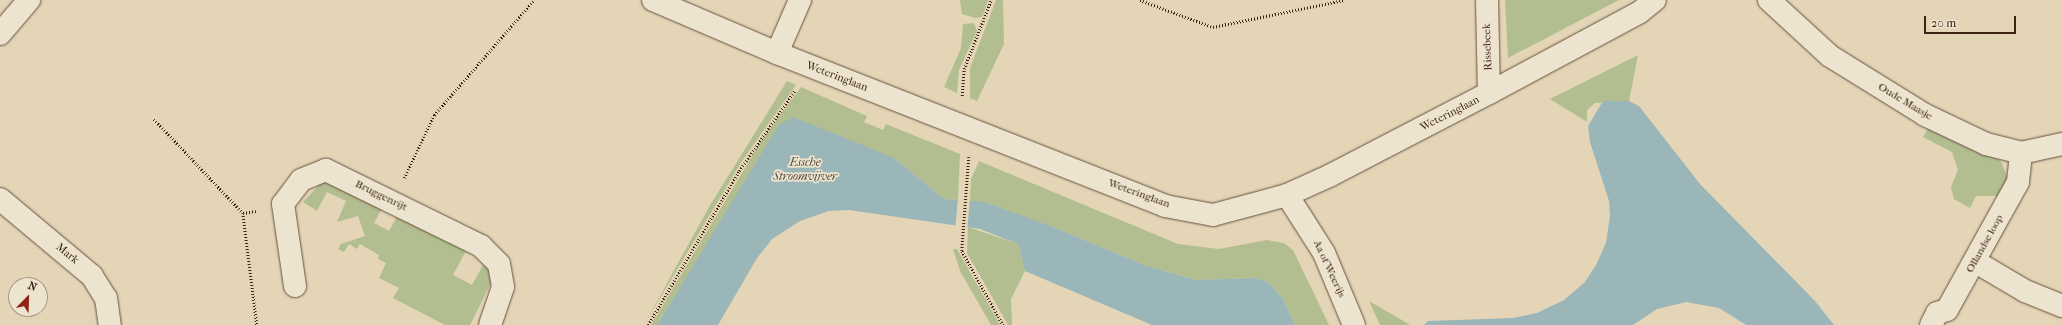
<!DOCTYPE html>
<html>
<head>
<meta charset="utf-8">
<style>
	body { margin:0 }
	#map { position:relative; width:2062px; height:325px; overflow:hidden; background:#e4d5b7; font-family:"IM FELL French Canon",serif }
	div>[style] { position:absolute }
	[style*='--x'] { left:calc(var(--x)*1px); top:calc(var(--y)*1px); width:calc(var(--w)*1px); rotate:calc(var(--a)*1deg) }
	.green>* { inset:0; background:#b2be90 }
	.water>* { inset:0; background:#9ab6b9 }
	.pier>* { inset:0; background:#e4d5b7; transform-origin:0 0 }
	.path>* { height:2.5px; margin-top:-1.25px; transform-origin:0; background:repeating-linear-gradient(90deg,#3d2314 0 1px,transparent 0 3px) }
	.roads { filter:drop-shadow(0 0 1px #67503d) drop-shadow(0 0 1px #67503d) }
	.minor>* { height:22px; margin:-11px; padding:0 11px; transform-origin:11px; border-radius:11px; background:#ede4d0 }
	span { translate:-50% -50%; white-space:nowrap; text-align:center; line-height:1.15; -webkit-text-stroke:3.5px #ede4d0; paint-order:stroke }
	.street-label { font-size:11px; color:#3d2314 }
	.water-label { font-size:12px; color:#54483d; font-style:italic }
	.north { position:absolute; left:8px; top:277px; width:40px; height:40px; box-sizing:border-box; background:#ede4d0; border:1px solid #a79785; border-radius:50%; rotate:23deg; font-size:11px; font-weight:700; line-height:16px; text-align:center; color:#3d2314 }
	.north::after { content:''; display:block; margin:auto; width:14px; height:18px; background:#8f2418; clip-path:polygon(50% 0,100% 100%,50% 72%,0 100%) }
	.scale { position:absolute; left:1924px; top:16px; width:92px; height:18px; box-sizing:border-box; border:2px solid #3d2314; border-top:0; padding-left:5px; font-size:12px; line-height:14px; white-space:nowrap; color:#3d2314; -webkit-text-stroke:3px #ede4d0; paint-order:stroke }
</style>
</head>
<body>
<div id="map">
	<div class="green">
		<i style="clip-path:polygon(960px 0,988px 0,988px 1px,982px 17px,975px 18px,962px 14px)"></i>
		<i style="clip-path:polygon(996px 0,1003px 0,1004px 44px,977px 101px,970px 98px,970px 68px)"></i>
		<i style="clip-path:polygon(1505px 0,1619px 0,1508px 58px)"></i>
		<i style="clip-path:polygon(974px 23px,977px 31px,959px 70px,957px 93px,944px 87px,961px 48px,963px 24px)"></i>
		<i style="clip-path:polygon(1638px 55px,1629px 101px,1595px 103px,1587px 110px,1587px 122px,1550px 99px)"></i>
		<i style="clip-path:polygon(787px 81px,796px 85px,742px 161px,644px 325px,709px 207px)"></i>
		<i style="clip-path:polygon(801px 87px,867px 116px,864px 122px,883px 130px,886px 124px,960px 154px,958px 200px,944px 199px,894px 158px,712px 236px,657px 325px,651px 325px,761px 141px)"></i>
		<i style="clip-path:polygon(1929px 127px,1976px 152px,2000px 160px,2008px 178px,1998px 196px,1976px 196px,1970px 208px,1954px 199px,1951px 187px,1958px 170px,1952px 152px,1923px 137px)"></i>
		<i style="clip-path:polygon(979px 161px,1178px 244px,1219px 249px,1267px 240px,1284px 243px,1293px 250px,1329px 325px,1295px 325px,1283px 299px,1269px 283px,1256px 278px,1196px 280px,1147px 266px,1053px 227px,970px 201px,971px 179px)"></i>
		<i style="clip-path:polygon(323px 181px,383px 207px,374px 223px,389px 231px,398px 215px,467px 249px,453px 275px,472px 285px,483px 265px,488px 269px,492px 281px,470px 325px,445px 325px,393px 298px,399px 288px,379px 278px,386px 263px,378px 259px,379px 255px,360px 244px,357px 249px,349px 244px,344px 252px,338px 249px,341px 244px,365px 236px,358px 216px,337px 222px,346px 201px,327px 192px,317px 211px,303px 202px)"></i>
		<i style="clip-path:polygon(968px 227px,1018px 244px,1025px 271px,1011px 299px,1012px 325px,1008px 325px,967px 253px)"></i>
		<i style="clip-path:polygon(953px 249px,957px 249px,1000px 325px,991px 325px,960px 271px)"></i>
		<i style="clip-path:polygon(1369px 301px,1407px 323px,1410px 325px,1380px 325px)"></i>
	</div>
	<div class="water">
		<i style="clip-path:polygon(1603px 101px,1629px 101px,1639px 106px,1700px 184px,1815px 301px,1834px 325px,1746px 325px,1719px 308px,1686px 302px,1657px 309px,1633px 325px,1424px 325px,1428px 321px,1513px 318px,1537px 313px,1564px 300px,1585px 282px,1596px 265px,1606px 243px,1610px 216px,1609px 201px,1590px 142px,1588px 126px)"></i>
		<i style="clip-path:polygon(793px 117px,894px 158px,944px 199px,984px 202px,1053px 227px,1147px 266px,1196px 280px,1256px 278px,1269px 283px,1283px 299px,1295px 325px,1152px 325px,1025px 271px,1018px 244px,980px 229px,849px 210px,829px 211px,800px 221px,772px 239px,757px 258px,718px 325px,657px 325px,779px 125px)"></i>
	</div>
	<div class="pier">
		<i style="left:958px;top:198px;width:12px;height:29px;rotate:5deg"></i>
	</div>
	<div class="path">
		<i style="--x:1140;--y:0;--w:78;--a:20.3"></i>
		<i style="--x:1213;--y:27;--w:134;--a:-11.6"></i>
		<i style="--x:962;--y:96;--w:27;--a:-86"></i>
		<i style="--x:964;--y:69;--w:74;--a:-68.6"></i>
		<i style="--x:154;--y:119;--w:129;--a:46.6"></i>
		<i style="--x:243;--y:213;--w:113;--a:82.9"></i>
		<i style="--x:969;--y:157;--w:94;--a:94.3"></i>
		<i style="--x:962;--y:251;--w:85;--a:61"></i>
		<i style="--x:404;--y:178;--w:70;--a:-64.5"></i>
		<i style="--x:434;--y:115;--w:152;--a:-49"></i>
		<i style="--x:243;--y:213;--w:13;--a:-9"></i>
		<i style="--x:648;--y:325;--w:179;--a:-59.4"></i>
		<i style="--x:739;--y:171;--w:98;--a:-55.3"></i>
	</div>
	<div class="roads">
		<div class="minor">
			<i style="--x:653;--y:0;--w:135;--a:23.1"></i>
			<i style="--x:777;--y:53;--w:417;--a:21.5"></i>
			<i style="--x:1165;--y:206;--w:49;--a:10.6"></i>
			<i style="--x:1213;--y:215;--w:77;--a:-15.1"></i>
			<i style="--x:1287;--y:195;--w:48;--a:-24.4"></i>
			<i style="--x:1331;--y:175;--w:178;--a:-27.4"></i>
			<i style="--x:1489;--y:93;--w:171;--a:-28.2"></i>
			<i style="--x:1640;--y:12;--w:19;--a:-39"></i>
			<i style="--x:1487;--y:0;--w:93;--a:88.8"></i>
			<i style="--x:1769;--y:0;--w:83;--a:42.6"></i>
			<i style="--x:1830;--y:56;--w:112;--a:31.8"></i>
			<i style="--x:1925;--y:115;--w:68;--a:25.4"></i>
			<i style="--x:1986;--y:144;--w:36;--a:14"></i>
			<i style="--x:2021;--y:153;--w:42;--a:-12.4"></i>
			<i style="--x:0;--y:34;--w:45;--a:-49.5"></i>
			<i style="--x:777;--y:53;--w:58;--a:-66.5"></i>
			<i style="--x:1287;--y:195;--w:69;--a:57.5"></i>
			<i style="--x:1324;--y:253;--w:78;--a:67.4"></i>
			<i style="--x:0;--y:199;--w:120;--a:39.9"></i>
			<i style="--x:92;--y:276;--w:26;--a:58"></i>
			<i style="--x:106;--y:298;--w:27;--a:82"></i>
			<i style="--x:1976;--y:262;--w:57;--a:30.6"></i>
			<i style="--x:2025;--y:291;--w:40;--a:22"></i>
			<i style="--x:295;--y:286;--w:83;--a:-98.3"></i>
			<i style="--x:283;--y:204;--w:30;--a:-53"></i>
			<i style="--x:301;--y:180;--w:27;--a:-22"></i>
			<i style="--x:326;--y:170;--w:173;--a:26.1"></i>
			<i style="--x:481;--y:246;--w:25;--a:45"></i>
			<i style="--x:499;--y:264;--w:23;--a:80"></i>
			<i style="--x:503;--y:287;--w:40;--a:108.9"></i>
			<i style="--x:1931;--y:325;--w:13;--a:-63"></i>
			<i style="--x:1937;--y:313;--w:10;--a:-17"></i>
			<i style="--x:1947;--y:310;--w:146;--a:-61"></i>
			<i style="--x:2018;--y:182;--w:29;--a:-84"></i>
		</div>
	</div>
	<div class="street-label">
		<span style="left:1488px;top:47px;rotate:-92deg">Rissebeek</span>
		<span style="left:837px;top:77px;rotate:21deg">Weteringlaan</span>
		<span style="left:1905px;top:102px;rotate:31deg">Oude Maasje</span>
		<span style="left:1450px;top:114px;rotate:-27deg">Weteringlaan</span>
		<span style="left:1139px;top:194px;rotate:20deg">Weteringlaan</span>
		<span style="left:381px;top:196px;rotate:26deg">Bruggenrijt</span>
		<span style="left:1985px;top:244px;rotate:-61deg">Ollandse loop</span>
		<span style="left:67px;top:254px;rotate:39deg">Mark</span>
		<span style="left:1329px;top:269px;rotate:65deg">Aa of Weerijs</span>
	</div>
	<div class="water-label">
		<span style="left:805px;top:170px">Essche<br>Stroomvijver</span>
	</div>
	<div class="north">N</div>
	<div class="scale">20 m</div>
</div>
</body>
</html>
